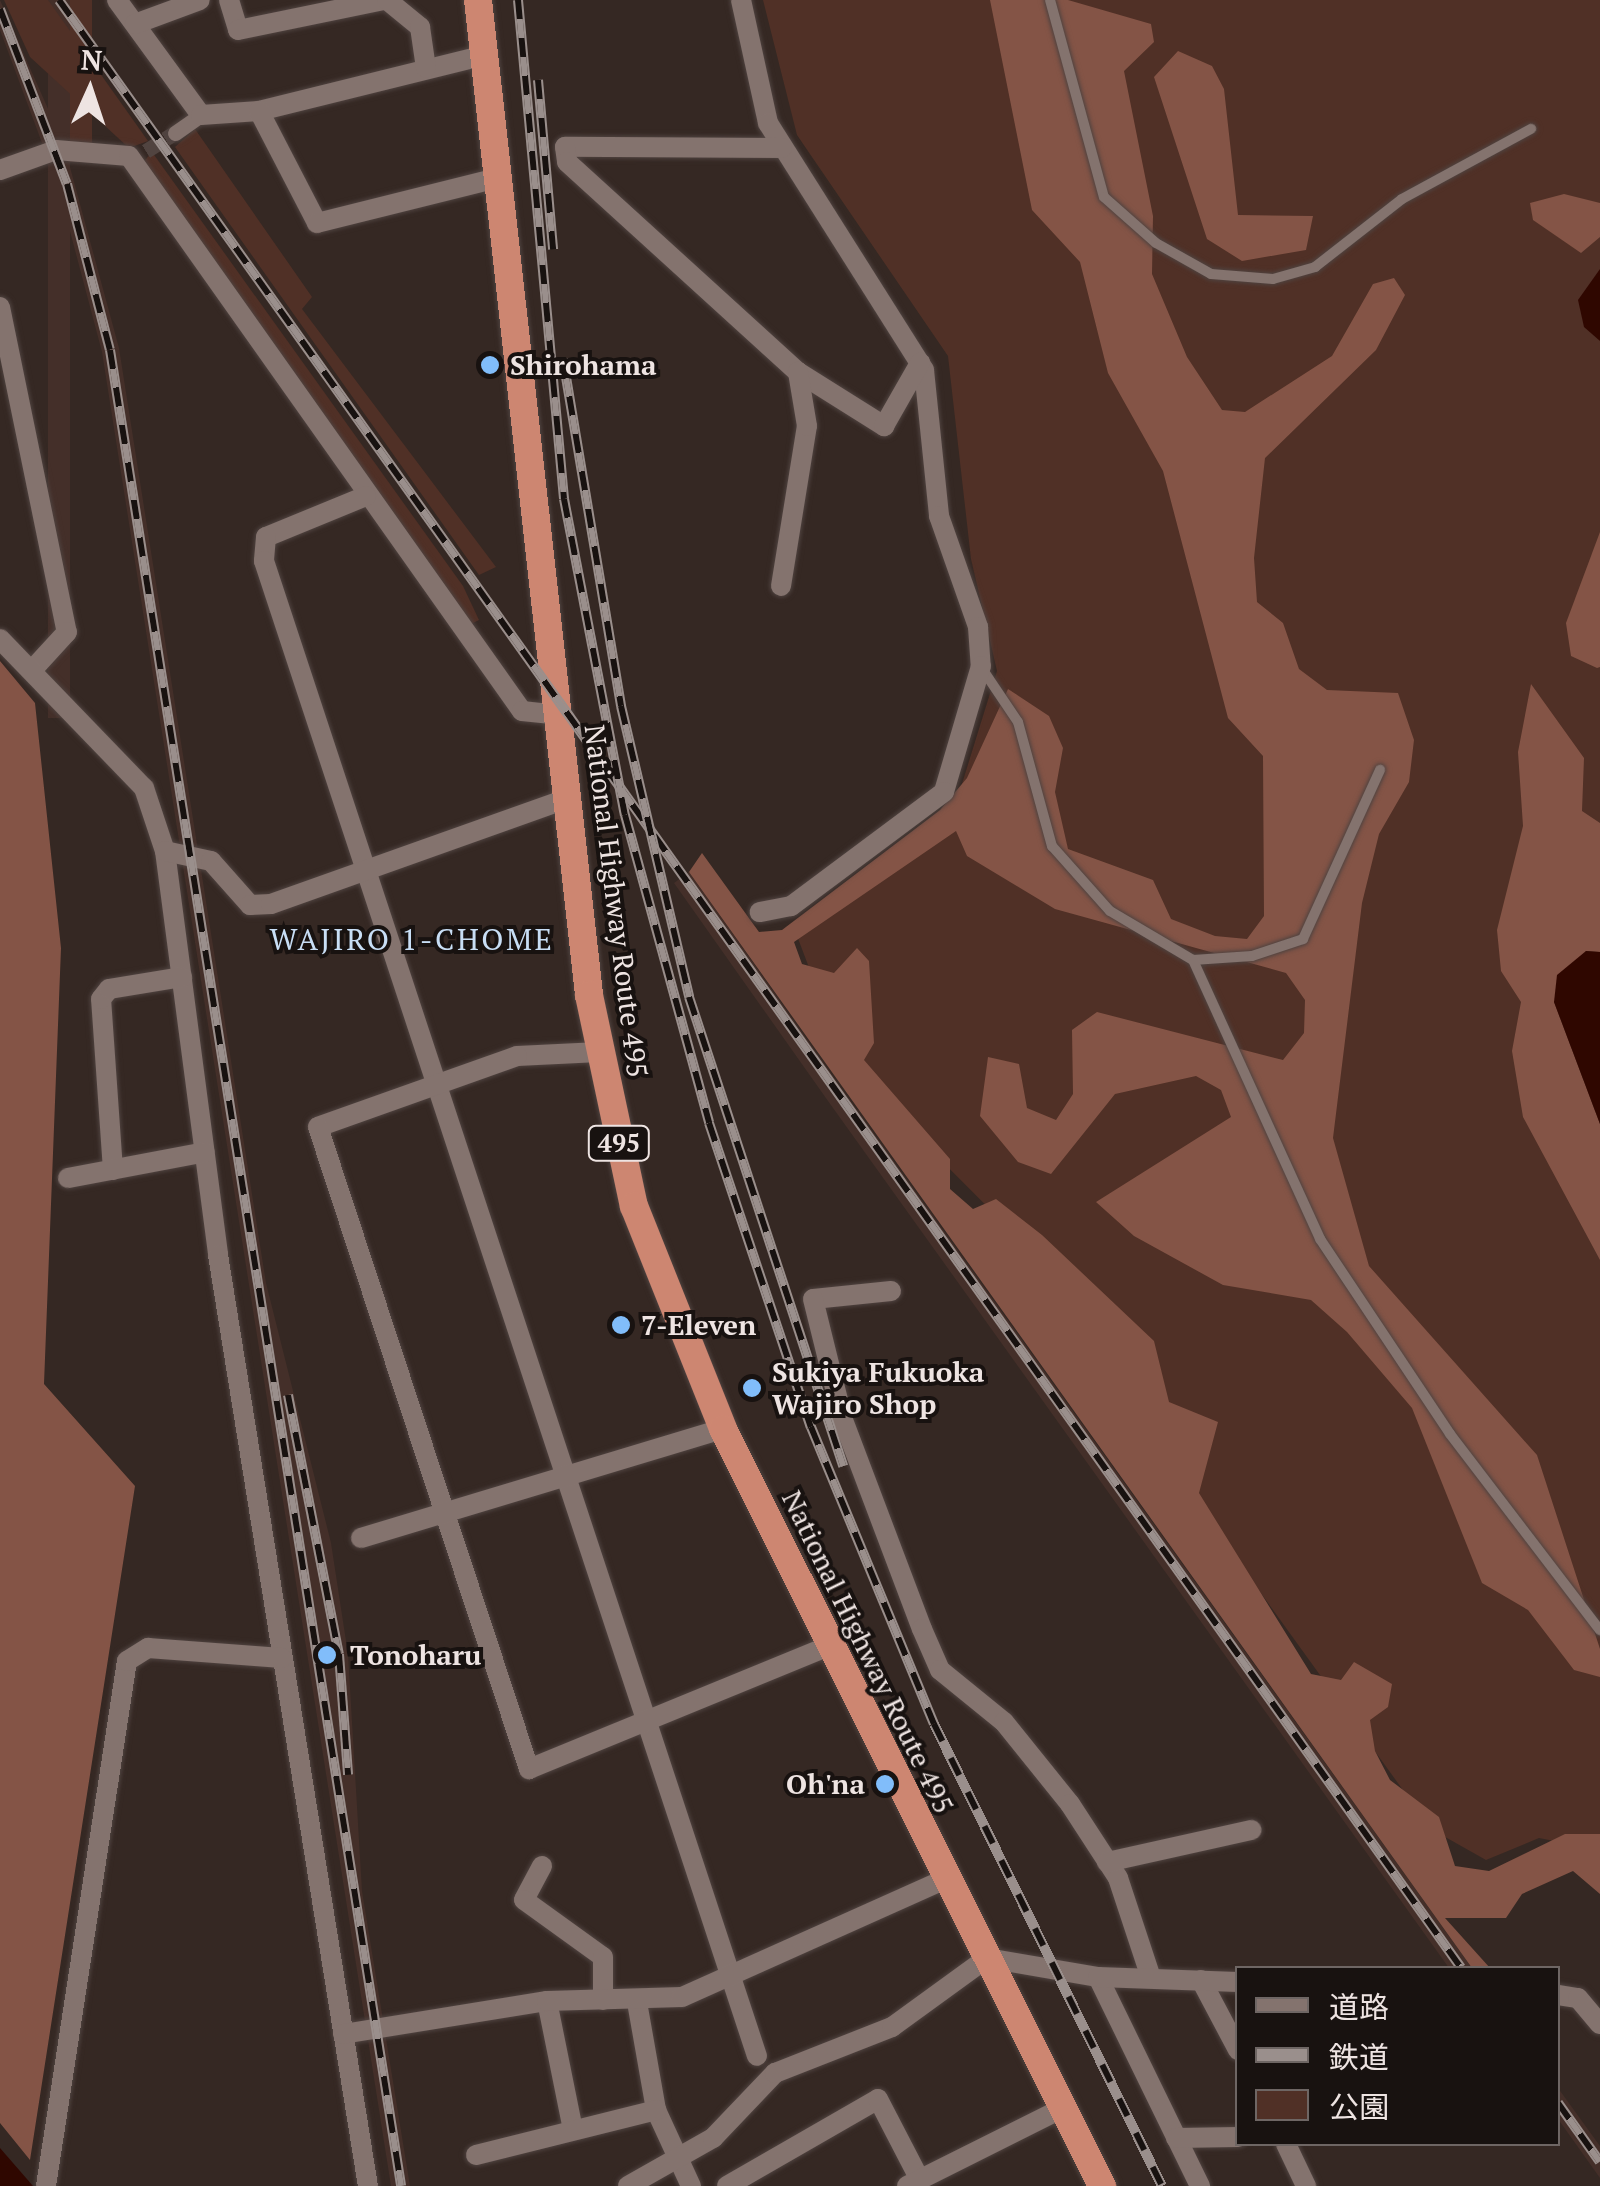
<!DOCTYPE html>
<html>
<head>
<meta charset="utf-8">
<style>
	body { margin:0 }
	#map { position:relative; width:1600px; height:2186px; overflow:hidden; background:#352823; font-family:"PT Serif","Noto Sans JP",serif }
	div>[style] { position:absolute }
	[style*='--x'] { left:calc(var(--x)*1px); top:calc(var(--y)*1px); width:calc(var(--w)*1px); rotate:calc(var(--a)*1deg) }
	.built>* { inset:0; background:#442f29; transform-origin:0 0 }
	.green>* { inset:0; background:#503026; transform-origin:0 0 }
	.forest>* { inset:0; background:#845446 }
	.water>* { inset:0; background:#2f0700 }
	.pedestrian-tunnel>* { height:15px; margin-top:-7.5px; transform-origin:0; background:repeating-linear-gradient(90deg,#514440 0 15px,transparent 0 23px) }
	.roads { filter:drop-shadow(0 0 2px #4f4340) drop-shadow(0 0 2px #4f4340) }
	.service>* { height:10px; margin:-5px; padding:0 5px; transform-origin:5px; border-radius:5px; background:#84736e }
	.pedestrian>* { height:15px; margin:-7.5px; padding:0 7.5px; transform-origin:7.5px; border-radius:7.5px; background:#84736e }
	.minor>* { height:20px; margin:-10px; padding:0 10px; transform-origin:10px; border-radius:10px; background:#84736e }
	.trunk>* { height:28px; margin:-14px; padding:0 14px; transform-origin:14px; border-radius:14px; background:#cd8671 }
	.rail>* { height:10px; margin-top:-5px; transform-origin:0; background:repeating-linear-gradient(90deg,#181210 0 19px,#9a8f8c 0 38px); box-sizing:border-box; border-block:2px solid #9a8f8c }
	.dots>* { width:28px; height:28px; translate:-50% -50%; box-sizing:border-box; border:5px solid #181210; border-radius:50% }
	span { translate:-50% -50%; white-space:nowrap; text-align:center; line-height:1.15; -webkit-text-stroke:8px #181210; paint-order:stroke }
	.shield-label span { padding:2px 8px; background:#181210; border:2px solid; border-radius:8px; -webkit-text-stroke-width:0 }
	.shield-label { font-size:25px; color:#eee4e2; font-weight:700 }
	.poi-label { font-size:28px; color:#eee4e2; font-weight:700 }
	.left { translate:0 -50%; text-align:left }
	.right { translate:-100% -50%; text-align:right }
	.street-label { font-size:28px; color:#eee4e2 }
	.neighbourhood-label { font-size:30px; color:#c8def5; letter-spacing:2.5px }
	.legend { position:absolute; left:1235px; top:1966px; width:325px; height:180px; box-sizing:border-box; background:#181210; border:2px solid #6e6664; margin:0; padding:12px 18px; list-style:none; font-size:30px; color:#eee4e2 }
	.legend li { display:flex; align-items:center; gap:20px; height:50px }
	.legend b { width:50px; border:2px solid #6e6664 }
	.north { position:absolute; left:40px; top:40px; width:100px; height:100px; -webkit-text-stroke:8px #181210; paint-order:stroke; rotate:3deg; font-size:28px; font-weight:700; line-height:40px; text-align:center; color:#eee4e2 }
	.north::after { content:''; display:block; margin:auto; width:35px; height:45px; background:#eee4e2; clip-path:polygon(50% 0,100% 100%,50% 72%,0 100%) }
</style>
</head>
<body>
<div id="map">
	<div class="built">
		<i style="clip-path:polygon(0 0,64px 145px,119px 348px,266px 1283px,331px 1543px,348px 1654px,362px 1891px,410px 2186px,391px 2186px,102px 352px,58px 186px,0 30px)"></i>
		<i style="left:48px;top:0;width:22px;height:718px"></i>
		<i style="clip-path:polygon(689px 872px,842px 1089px,1472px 1968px,1449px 1968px,828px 1101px,674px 883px)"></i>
		<i style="clip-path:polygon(1558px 2088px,1600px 2146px,1600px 2178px,1558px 2119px)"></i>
	</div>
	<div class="green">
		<i style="clip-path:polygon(4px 0,48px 0,148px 141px,129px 148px,30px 57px)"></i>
		<i style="left:70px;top:0;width:22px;height:162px"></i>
		<i style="clip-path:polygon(763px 0,1600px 0,1600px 1850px,1539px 1838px,1486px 1860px,1431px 1829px,1178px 1478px,1122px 1342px,846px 1065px,794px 928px,951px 819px,997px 671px,971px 559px,948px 356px,797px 135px)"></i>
		<i style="clip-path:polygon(195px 129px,312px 297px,302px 309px,496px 567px,479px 575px,175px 147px)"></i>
		<i style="clip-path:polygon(152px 152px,463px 586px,479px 620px,465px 627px,140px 166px)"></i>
	</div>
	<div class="forest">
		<i style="clip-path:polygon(990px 0,1068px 0,1151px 24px,1154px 42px,1124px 71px,1153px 216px,1152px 274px,1187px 357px,1222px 410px,1245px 412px,1332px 356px,1373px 284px,1394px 278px,1405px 295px,1376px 350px,1265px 458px,1254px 558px,1257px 602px,1283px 623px,1299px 669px,1327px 690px,1398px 693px,1414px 740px,1409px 782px,1379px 834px,1362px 903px,1333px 1138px,1369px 1266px,1537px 1455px,1600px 1649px,1600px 1677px,1574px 1670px,1528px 1610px,1482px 1583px,1412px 1408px,1347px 1332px,1311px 1300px,1223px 1285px,1134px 1236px,1096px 1202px,1231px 1117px,1221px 1090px,1196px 1076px,1115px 1094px,1051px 1174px,1018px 1162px,980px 1116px,988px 1057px,1019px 1064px,1027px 1108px,1056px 1120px,1073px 1094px,1072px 1030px,1097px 1012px,1283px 1060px,1304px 1033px,1305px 1000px,1286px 973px,1055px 909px,967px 856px,956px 831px,794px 942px,802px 964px,834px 973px,857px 948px,869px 961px,874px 1043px,864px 1060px,950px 1159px,950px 1189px,973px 1209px,996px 1199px,1042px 1235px,1154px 1341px,1169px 1402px,1218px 1422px,1199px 1493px,1311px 1674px,1341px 1680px,1354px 1662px,1392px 1684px,1388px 1707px,1370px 1720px,1375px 1751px,1390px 1780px,1439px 1817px,1455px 1866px,1489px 1871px,1565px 1834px,1600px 1834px,1600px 1894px,1573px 1871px,1522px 1894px,1506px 1918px,1445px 1918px,1490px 1968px,1472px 1968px,689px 872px,702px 853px,759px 932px,782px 930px,940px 810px,967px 778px,1008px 689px,1049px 716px,1063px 748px,1055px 792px,1068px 849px,1153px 880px,1171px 919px,1215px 936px,1247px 939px,1264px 916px,1263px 756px,1228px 718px,1163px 471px,1108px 373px,1080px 262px,1032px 210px)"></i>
		<i style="clip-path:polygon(1178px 51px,1212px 66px,1224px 89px,1238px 215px,1313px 216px,1306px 250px,1242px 261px,1207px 239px,1154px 77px)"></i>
		<i style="clip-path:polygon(1564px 194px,1600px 203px,1600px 237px,1581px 253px,1533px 220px,1530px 203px)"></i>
		<i style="clip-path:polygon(1600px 532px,1600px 667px,1597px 668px,1571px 656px,1566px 623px)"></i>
		<i style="clip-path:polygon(0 661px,35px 703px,61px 948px,44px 1384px,135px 1486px,30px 2160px,0 2123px)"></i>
		<i style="clip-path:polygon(1531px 684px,1584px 758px,1582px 811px,1600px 823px,1600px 952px,1586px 951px,1554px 1002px,1600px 1124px,1600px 1260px,1523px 1117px,1512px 1051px,1521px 1002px,1501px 971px,1497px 930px,1523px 826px,1518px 752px)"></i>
	</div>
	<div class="water">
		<i style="clip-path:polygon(1600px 269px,1600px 341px,1584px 327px,1578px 300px)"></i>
		<i style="clip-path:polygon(1586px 951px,1600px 952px,1600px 1124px,1554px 1002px,1557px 975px)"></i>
		<i style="clip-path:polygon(0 2148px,33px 2186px,0 2186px)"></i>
	</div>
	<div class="pedestrian-tunnel">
		<i style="--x:146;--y:151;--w:34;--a:-32"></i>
	</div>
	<div class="roads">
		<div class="service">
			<i style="--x:1050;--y:0;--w:204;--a:74.7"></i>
			<i style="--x:1104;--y:197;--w:69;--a:41.5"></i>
			<i style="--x:1156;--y:243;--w:63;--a:29.4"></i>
			<i style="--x:1211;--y:274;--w:62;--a:4.6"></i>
			<i style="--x:1273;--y:279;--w:44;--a:-15.9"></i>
			<i style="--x:1315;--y:267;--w:110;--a:-38"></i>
			<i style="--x:1402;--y:199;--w:147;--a:-28.5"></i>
			<i style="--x:981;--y:667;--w:66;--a:56.1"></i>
			<i style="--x:1018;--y:722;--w:129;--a:74.7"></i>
			<i style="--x:1052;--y:846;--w:87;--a:48.3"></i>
			<i style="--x:1110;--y:911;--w:96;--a:30.6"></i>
			<i style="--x:1193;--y:960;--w:59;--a:-3.9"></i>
			<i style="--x:1252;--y:956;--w:54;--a:-18.4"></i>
			<i style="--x:1303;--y:939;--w:186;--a:-65.5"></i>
			<i style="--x:1193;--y:960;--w:307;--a:65.5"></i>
			<i style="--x:1320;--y:1239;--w:234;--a:56.3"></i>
			<i style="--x:1450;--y:1434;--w:247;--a:52.6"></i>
		</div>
		<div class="pedestrian">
			<i style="--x:175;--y:133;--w:32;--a:-35"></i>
		</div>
		<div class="minor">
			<i style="--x:117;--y:0;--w:142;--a:53.9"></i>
			<i style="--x:201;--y:115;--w:58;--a:-3.9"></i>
			<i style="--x:259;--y:111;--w:229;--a:-13.9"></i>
			<i style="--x:229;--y:0;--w:31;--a:73"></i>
			<i style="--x:238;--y:30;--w:149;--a:-11.6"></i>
			<i style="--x:387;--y:0;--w:43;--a:39.3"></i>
			<i style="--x:420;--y:27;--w:41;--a:81.7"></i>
			<i style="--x:741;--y:0;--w:126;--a:77.6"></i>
			<i style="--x:768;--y:123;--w:292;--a:57.7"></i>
			<i style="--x:924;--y:370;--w:147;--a:84.1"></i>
			<i style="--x:939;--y:516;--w:118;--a:70.6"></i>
			<i style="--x:978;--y:627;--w:39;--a:86"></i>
			<i style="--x:981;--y:666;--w:131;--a:106.4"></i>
			<i style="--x:944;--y:792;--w:191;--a:143.3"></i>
			<i style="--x:791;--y:906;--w:32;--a:169"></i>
			<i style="--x:135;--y:24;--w:69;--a:-20.3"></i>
			<i style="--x:259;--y:111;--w:126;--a:62.6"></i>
			<i style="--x:317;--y:223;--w:181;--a:-14"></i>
			<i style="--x:782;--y:148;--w:217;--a:-179.7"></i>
			<i style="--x:565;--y:147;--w:15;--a:82"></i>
			<i style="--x:567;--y:162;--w:312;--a:42.3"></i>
			<i style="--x:798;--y:372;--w:102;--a:32.1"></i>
			<i style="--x:884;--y:426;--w:73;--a:-60.3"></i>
			<i style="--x:0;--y:170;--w:59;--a:-19.7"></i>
			<i style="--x:56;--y:150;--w:73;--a:4.7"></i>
			<i style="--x:129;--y:156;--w:680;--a:54.7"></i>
			<i style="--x:522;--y:711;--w:37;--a:6"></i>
			<i style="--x:0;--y:307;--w:332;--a:78.4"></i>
			<i style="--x:67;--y:632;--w:49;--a:132.5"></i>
			<i style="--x:366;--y:496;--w:108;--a:157.7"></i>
			<i style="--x:266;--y:537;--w:24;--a:95"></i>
			<i style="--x:264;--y:561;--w:1574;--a:71.75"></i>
			<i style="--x:781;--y:586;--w:162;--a:-80.8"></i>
			<i style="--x:807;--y:426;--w:55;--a:-99.5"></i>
			<i style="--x:0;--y:639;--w:207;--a:46"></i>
			<i style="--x:144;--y:788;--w:66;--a:71.6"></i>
			<i style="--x:165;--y:851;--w:407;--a:82.5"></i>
			<i style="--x:218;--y:1255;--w:943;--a:80.85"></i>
			<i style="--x:165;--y:851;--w:47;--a:12.3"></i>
			<i style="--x:211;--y:861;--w:59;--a:48.4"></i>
			<i style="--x:250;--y:905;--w:21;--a:-3"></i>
			<i style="--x:271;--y:904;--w:315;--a:-19.6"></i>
			<i style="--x:599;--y:1052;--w:82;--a:177.2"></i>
			<i style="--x:517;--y:1056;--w:211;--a:160.4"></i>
			<i style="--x:318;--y:1127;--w:676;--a:71.81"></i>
			<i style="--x:529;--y:1769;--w:324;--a:-22.3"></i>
			<i style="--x:113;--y:1170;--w:171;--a:-94"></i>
			<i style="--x:101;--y:999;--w:13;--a:-51"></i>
			<i style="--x:109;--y:989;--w:74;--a:-9.3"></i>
			<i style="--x:68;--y:1178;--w:139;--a:-10.7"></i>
			<i style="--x:891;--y:1291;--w:78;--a:174.1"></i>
			<i style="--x:813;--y:1299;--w:125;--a:76.1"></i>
			<i style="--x:843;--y:1420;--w:223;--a:69.3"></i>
			<i style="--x:922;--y:1629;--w:45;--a:66.3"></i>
			<i style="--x:940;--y:1670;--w:82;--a:39.1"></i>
			<i style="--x:1004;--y:1722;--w:105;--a:51.2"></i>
			<i style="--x:1070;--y:1804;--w:88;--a:57"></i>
			<i style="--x:1118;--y:1878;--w:102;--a:71.7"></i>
			<i style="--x:361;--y:1538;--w:378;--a:-16.8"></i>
			<i style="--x:1107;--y:1862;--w:148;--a:-12.5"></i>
			<i style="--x:542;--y:1866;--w:38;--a:118"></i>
			<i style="--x:524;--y:1900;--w:97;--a:35.8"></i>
			<i style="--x:603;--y:1957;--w:43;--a:90"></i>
			<i style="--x:1098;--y:1977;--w:233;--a:64"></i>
			<i style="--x:1201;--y:1980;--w:79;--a:62.1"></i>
			<i style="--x:1558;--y:1995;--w:20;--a:9"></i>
			<i style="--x:1578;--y:1998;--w:34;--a:50"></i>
			<i style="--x:547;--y:2001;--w:126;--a:78.6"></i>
			<i style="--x:637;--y:2002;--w:110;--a:80"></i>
			<i style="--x:656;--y:2110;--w:84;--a:65.3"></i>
			<i style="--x:343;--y:2034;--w:207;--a:-9.2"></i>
			<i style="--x:547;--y:2001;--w:135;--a:-1.7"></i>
			<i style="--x:682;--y:1997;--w:287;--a:-24.1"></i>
			<i style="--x:1176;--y:2138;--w:62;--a:-0.9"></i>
			<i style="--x:1286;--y:2144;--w:47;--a:64.5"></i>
			<i style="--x:476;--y:2155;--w:186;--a:-14"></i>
			<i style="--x:46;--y:2186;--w:531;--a:-81.23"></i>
			<i style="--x:127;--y:1661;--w:25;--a:-32"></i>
			<i style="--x:148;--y:1648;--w:134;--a:4.3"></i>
			<i style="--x:628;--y:2186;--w:98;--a:-29.5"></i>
			<i style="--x:713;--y:2138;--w:90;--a:-46.4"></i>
			<i style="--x:775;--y:2073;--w:126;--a:-21.5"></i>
			<i style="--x:892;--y:2027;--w:117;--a:-36"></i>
			<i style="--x:987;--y:1958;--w:113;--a:9.7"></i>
			<i style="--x:1098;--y:1977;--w:140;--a:2"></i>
			<i style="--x:727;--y:2186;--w:174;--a:-29.9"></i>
			<i style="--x:878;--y:2099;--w:89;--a:62.6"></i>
			<i style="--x:907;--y:2186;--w:174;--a:-26.6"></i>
		</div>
		<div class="trunk">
			<i style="--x:478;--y:0;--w:1001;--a:83.63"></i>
			<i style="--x:589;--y:995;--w:216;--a:78"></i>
			<i style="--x:634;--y:1206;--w:240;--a:68.2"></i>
			<i style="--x:723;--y:1429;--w:847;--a:63.4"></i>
		</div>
	</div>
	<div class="rail">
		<i style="--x:59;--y:0;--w:2416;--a:54.53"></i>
		<i style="--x:518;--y:0;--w:501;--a:84.73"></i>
		<i style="--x:564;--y:499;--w:322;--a:79.1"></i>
		<i style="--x:625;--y:815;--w:319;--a:74.7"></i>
		<i style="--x:709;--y:1123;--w:321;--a:71.5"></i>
		<i style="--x:811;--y:1427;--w:321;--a:67.5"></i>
		<i style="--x:934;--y:1724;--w:515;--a:63.73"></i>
		<i style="--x:0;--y:9;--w:187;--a:69.1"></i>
		<i style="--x:67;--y:184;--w:171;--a:75.5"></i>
		<i style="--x:110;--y:350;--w:1859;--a:80.99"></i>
		<i style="--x:538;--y:80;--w:170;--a:84.9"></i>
		<i style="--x:563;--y:359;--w:352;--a:80.5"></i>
		<i style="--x:621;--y:706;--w:299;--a:76.8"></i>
		<i style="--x:689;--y:997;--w:494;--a:71.8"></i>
		<i style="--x:288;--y:1395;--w:264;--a:78.9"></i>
		<i style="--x:339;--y:1654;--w:121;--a:85.7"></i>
		<i style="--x:1558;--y:2103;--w:72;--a:54.6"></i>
	</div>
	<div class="dots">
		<i style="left:490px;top:365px;background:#81bdfa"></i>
		<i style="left:621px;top:1325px;background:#81bdfa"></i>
		<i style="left:752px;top:1388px;background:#81bdfa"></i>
		<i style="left:327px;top:1655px;background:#81bdfa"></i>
		<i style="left:885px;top:1784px;background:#81bdfa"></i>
	</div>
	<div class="shield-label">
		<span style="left:619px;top:1143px">495</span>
	</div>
	<div class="poi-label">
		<span class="left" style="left:510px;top:365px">Shirohama</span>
		<span class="left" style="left:641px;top:1325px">7-Eleven</span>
		<span class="left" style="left:772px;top:1388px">Sukiya Fukuoka<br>Wajiro Shop</span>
		<span class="left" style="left:350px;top:1655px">Tonoharu</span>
		<span class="right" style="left:865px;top:1784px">Oh'na</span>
	</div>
	<div class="street-label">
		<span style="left:616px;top:901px;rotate:83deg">National Highway Route 495</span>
		<span style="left:868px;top:1652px;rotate:64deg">National Highway Route 495</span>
	</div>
	<div class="neighbourhood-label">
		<span style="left:412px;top:939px">WAJIRO 1-CHOME</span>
	</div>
	<ul class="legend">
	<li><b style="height:12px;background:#84736e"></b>道路</li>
	<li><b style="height:12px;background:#9a8f8c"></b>鉄道</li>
	<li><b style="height:28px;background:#503026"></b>公園</li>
	</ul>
	<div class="north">N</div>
</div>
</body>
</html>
